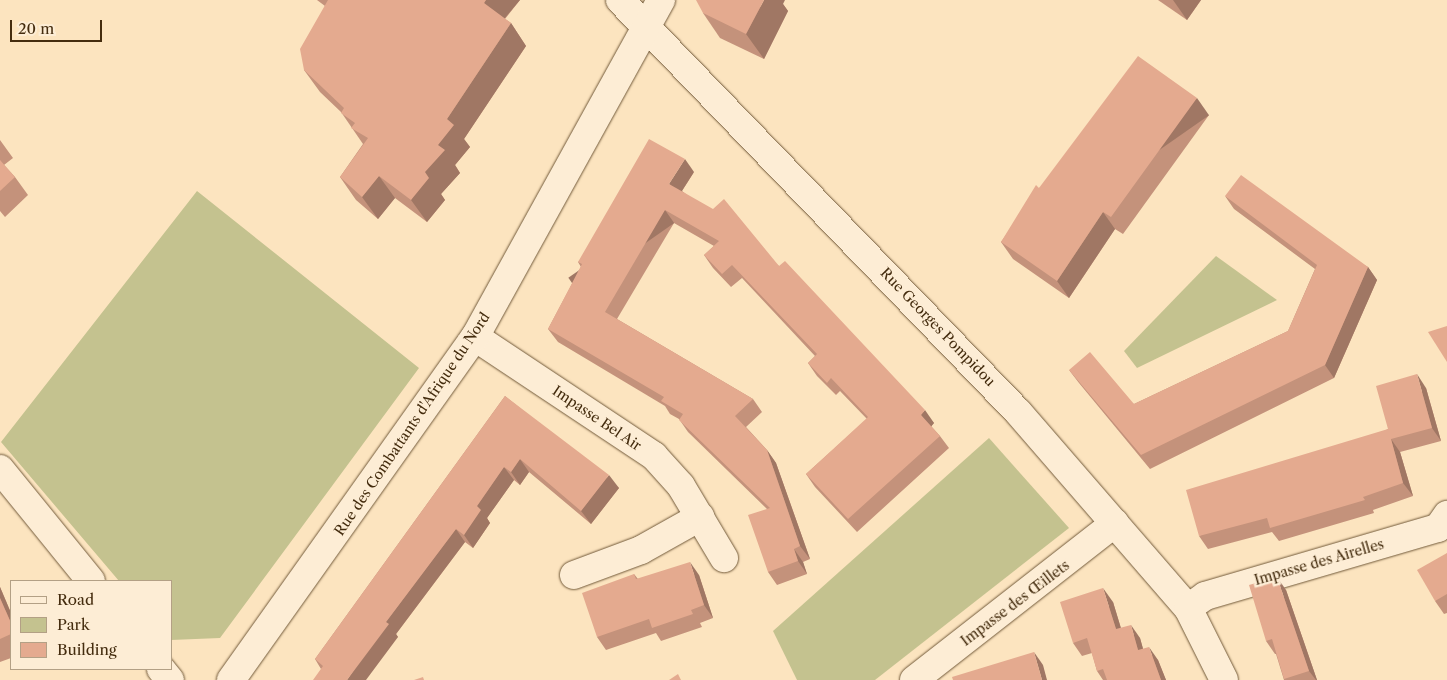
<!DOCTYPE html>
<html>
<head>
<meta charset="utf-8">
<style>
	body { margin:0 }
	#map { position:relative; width:1447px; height:680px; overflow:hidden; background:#fce4bf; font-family:"Libre Caslon Text",serif }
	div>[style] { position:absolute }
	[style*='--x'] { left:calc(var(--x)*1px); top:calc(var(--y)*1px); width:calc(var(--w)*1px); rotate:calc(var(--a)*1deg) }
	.green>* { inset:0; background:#c4c28f }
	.roads { filter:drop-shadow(0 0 1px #725a3a) drop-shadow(0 0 1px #725a3a) }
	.minor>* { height:28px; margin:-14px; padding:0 14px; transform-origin:14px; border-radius:14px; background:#fdedd5 }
	.wall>* { inset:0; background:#c4927b }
	.shaded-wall>* { inset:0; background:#a07764; transform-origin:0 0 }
	.building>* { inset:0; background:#e4aa8f }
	span { translate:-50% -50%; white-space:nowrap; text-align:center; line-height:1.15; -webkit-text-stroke:4.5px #fdedd5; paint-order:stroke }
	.street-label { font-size:14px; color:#442c0e }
	.legend { position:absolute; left:10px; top:580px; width:162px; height:90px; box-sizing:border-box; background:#fdedd5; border:1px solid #b3a085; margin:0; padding:6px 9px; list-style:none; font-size:15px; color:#442c0e }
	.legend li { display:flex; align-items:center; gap:10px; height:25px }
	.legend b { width:25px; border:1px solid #b3a085 }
	.scale { position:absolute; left:10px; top:20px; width:92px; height:22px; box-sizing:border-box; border:2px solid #442c0e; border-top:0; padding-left:6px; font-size:15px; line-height:18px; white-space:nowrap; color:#442c0e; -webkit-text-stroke:4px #fdedd5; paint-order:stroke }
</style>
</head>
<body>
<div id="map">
	<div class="green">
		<i style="clip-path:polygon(197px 191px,419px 368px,220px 638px,171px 640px,171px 581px,119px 581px,1px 442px)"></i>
		<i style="clip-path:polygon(1216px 256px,1277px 300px,1137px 368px,1124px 351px)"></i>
		<i style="clip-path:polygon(989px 438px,1069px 528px,875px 680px,797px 680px,773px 631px)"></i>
	</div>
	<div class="roads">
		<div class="minor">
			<i style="--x:620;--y:0;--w:573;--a:45.99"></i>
			<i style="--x:1018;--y:412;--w:259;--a:49.1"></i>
			<i style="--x:1188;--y:608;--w:80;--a:63.4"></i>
			<i style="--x:475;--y:337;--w:215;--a:33.6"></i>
			<i style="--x:654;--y:456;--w:40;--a:48"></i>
			<i style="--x:681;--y:486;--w:84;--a:59.2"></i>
			<i style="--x:0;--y:469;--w:144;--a:50.9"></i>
			<i style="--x:574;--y:575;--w:72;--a:-20.5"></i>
			<i style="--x:641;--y:550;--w:68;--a:-29.2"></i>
			<i style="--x:1188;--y:608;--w:21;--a:-35"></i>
			<i style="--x:1205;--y:596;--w:243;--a:-16.3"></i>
			<i style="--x:1438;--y:528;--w:16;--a:-55"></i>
			<i style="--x:161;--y:669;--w:14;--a:51"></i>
			<i style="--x:231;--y:680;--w:421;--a:-54.6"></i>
			<i style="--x:475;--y:337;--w:385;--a:-61.1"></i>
			<i style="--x:914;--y:680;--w:255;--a:-38"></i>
		</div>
	</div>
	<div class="wall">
		<i style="clip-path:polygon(317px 0,520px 0,505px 19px,511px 23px,526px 46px,464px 139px,470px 147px,455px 165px,460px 173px,441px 194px,445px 200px,427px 222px,395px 198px,378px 219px,356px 200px,340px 177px,363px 144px,341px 112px,320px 92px,304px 70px,325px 6px)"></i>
		<i style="clip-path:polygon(1158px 0,1201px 0,1187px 20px)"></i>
		<i style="clip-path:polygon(783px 4px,788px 11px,764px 59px,720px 38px,703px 13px)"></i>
		<i style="clip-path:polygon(1209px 115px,1123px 234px,1115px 229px,1069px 298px,1013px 259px,1001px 242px,1039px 188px)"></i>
		<i style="clip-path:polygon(0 140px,13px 158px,4px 165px,15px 177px,28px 195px,5px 217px,0 211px)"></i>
		<i style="clip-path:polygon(694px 172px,682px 191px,779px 266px,934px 423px,931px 426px,940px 436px,949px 448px,857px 532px,815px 487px,806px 474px,867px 419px,840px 391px,836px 395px,817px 376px,808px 363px,815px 356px,742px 278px,731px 287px,713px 268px,704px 255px,714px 246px,674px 223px,617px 319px,753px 399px,762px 412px,746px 427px,767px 450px,776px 463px,810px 559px,803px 562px,807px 574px,777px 585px,768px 572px,767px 509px,688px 432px,679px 419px,670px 414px,665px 406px,558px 342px,548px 329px,581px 267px,578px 262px)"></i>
		<i style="clip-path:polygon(1225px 196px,1368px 267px,1377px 280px,1334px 378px,1150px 469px,1079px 383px,1069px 370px,1134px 404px,1288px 331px,1315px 269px,1234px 209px)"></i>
		<i style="clip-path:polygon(1426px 388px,1441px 441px,1400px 452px,1413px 496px,1373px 510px,1374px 513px,1279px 541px,1272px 532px,1208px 549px,1199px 536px,1388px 429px)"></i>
		<i style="clip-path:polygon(505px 396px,619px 488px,591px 524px,529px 472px,520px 485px,514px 480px,487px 518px,490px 523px,473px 548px,465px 542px,396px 634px,398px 637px,321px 669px,315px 659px)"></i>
		<i style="clip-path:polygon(1447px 553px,1447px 613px,1444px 614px,1435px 601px)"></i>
		<i style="clip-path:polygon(634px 574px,638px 579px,699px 575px,713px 618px,700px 623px,702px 627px,661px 641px,656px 633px,606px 650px,597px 637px)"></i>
		<i style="clip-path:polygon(0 587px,11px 613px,11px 658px,0 662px)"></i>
		<i style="clip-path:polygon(1286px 590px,1317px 680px,1284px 680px,1276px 654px,1275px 654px,1266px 641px)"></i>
		<i style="clip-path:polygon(1113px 602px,1121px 628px,1140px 638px,1143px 649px,1158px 660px,1166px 680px,1103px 680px,1097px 671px,1092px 653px,1082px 656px,1073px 643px)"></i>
	</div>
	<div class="shaded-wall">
		<i style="clip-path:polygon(486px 0,520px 0,499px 25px,484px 3px)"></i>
		<i style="clip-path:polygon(764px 0,785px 0,783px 4px,788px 11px,764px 59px,746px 34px)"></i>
		<i style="clip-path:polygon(1173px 0,1201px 0,1187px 20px)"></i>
		<i style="clip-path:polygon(511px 23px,526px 46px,464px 139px,470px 147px,455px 165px,460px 173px,441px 194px,445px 200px,427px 222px,411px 200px,438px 145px,447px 119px)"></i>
		<i style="left:1197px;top:98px;width:21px;height:147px;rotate:55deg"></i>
		<i style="clip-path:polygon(685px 159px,694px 172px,678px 197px,669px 184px)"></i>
		<i style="clip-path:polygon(379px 176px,395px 198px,378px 219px,362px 197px)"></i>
		<i style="left:665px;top:210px;width:16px;height:118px;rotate:55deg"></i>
		<i style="clip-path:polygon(1103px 212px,1115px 229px,1069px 298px,1057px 281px)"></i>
		<i style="clip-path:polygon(1368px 267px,1377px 280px,1334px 378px,1325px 365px)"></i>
		<i style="clip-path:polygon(1417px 374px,1426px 388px,1441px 441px,1432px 428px)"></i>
		<i style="clip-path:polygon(925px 410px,934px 423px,930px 428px,921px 415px)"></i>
		<i style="clip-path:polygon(1391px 439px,1400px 452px,1413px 496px,1403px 483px)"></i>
		<i style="clip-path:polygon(767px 450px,776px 463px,810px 559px,800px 546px)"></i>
		<i style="clip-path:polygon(520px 459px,529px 472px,520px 485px,511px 472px)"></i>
		<i style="clip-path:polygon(504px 467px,514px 480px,487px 518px,490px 523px,473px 548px,464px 535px,477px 506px)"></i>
		<i style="clip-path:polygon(609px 475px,619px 488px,591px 524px,581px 511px)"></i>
		<i style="clip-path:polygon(456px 529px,465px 542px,396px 634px,398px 637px,366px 680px,347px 680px,386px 622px)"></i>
		<i style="clip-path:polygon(794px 549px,803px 562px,807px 574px,798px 561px)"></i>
		<i style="clip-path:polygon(690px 562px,699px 575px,713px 618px,704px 605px)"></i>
		<i style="clip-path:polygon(1277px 577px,1286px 590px,1317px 680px,1316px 680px,1309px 671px)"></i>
		<i style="clip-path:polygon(0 587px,11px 613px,11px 623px,0 598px)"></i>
		<i style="clip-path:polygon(1103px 588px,1113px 602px,1125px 642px,1116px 629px)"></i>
		<i style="clip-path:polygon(1131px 625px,1140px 638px,1147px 663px,1138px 650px)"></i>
		<i style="clip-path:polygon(1149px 647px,1158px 660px,1166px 680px,1161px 680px)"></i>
		<i style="clip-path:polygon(1034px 652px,1043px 665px,1047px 680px,1042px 680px)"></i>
	</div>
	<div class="building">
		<i style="clip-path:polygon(328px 0,486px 0,484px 3px,511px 23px,447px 119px,454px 125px,438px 145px,445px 150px,425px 172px,429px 178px,411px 200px,379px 176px,362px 197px,340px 177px,368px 138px,351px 128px,355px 123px,341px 113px,344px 108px,304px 70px,300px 49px)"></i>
		<i style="clip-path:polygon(696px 0,764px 0,746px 34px,703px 13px)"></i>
		<i style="clip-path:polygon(1138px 56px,1197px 98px,1111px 217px,1103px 212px,1057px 281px,1001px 242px,1036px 185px,1039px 188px)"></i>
		<i style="clip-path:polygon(649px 139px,685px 159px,669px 184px,713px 209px,724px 199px,779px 266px,785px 261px,925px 410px,921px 415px,940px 436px,848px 519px,806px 474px,868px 417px,831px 378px,827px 383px,808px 363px,817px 354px,732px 265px,722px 274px,704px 255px,719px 241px,665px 210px,605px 312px,753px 399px,735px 416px,767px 450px,800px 546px,794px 549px,798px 561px,768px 572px,748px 515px,770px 508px,679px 420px,683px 414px,661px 401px,664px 397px,548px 329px,582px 264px,578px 262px)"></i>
		<i style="clip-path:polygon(0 160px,15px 177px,0 191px)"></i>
		<i style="clip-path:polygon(1241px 175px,1368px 267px,1325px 365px,1141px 455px,1069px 370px,1090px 352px,1134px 404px,1288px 331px,1317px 265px,1225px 196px)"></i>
		<i style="clip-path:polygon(1447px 326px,1447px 362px,1428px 332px)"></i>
		<i style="clip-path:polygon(1417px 374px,1432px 428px,1391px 439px,1403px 483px,1363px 497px,1365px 500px,1270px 528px,1267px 518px,1199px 536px,1186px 490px,1388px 429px,1376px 386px)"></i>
		<i style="clip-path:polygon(505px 396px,609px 475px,581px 511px,520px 459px,511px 472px,504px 467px,477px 506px,481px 510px,464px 535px,456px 529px,386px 622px,389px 624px,347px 680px,313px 680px,323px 666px,315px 659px)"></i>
		<i style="clip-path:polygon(1447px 553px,1447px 594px,1435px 601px,1417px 570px)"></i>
		<i style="clip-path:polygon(690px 562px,704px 605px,691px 610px,693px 614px,652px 628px,649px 619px,597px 637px,582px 593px,634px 574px,636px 579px)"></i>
		<i style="clip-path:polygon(1277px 577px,1309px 671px,1284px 679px,1272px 639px,1266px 641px,1249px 585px)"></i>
		<i style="clip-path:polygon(1103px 588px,1116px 629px,1131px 625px,1138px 650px,1149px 647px,1161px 680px,1107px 680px,1103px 669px,1097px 671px,1087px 638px,1073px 643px,1060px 602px)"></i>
		<i style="clip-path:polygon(0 598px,11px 623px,11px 634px,0 639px)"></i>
		<i style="clip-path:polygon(1034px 652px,1042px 680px,953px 680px,952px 677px)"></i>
		<i style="clip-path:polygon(678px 674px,681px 680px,669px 680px)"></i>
		<i style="clip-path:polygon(423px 677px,424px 680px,414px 680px)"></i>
	</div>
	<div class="street-label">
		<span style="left:938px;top:327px;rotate:46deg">Rue Georges Pompidou</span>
		<span style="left:597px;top:418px;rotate:34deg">Impasse Bel Air</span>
		<span style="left:412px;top:424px;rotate:-56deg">Rue des Combattants d'Afrique du Nord</span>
		<span style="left:1319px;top:562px;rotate:-16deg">Impasse des Airelles</span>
		<span style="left:1015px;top:603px;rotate:-37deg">Impasse des Œillets</span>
	</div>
	<ul class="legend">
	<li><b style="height:6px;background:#fdedd5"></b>Road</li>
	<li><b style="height:14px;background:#c4c28f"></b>Park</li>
	<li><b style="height:14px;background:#e4aa8f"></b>Building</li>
	</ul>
	<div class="scale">20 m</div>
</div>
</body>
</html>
